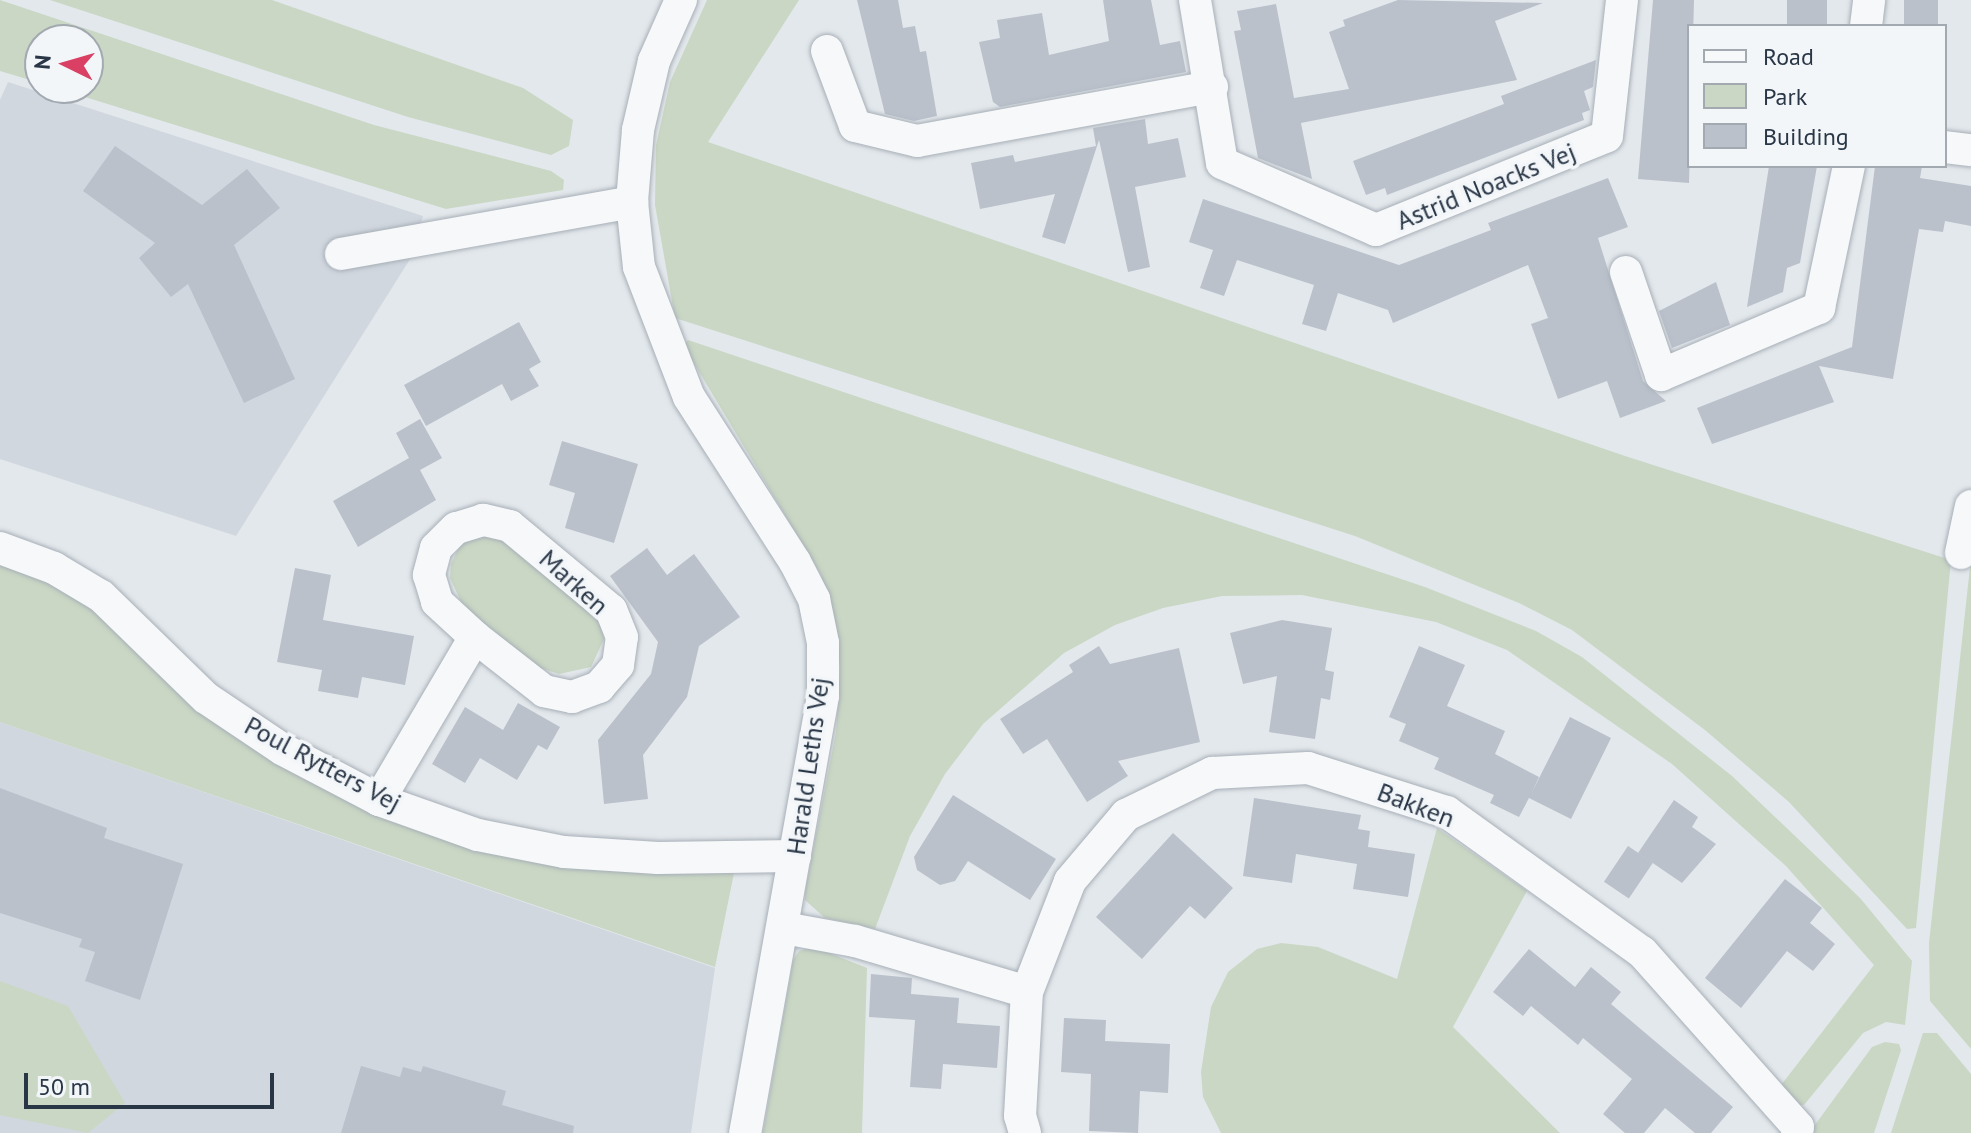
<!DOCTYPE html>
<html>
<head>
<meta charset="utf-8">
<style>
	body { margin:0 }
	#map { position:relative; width:1971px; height:1133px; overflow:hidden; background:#e3e8ec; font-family:"PT Sans",sans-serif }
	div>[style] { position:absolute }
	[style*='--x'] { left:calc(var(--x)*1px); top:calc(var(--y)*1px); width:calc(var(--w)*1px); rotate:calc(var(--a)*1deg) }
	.built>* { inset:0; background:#d1d7df }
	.green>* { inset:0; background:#cad7c4 }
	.building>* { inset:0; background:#bac1cb; transform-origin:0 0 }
	.roads { filter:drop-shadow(0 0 2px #a7afb7) drop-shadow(0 0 2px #a7afb7) }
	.minor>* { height:32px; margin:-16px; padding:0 16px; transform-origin:16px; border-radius:16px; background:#f7f8fa }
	span { translate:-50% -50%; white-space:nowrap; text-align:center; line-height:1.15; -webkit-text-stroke:7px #f3f6f9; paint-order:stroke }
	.street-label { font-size:26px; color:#293646 }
	.legend { position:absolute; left:1687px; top:24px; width:260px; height:144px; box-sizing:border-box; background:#f3f6f9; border:2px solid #a2a9b1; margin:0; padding:10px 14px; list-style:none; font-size:24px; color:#293646 }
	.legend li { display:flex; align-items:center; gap:16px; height:40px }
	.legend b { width:40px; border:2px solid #a2a9b1 }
	.north { position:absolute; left:24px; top:24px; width:80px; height:80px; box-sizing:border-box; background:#f3f6f9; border:2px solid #a2a9b1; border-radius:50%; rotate:275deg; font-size:22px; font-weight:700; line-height:32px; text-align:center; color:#293646 }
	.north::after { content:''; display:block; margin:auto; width:28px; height:36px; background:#d94064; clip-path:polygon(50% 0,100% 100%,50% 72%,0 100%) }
	.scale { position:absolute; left:24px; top:1073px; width:250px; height:36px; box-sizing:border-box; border:4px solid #293646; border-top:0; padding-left:10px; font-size:24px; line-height:28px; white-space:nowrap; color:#293646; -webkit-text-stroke:6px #f3f6f9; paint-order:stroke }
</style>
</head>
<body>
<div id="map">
	<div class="built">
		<i style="clip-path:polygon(8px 82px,423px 216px,412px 256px,236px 536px,0 459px,0 100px)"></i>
		<i style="clip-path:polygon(0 722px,715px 968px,691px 1133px,0 1133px)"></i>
	</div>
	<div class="green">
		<i style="clip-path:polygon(0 0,374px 125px,551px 171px,564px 180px,563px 190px,446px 209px,56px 88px,88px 88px,88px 40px,40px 40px,40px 83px,0 71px)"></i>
		<i style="clip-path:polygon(50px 0,272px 0,523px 88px,573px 120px,569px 146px,551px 155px,408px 117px)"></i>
		<i style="clip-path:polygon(707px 0,799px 0,708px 142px,1625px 456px,1951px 560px,1916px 928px,1907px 929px,1789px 802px,1705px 730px,1572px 630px,1519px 603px,1355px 536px,675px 318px,655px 205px,656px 145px,670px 82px)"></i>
		<i style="clip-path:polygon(688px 340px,1425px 587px,1536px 631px,1582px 657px,1732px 776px,1860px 898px,1912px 961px,1905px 1025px,1886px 1022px,1863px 1033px,1804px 1105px,1794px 1105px,1778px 1089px,1874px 965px,1786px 866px,1672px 764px,1507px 650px,1436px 622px,1302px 595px,1222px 596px,1163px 608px,1115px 625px,1064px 653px,983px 724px,945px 774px,910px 836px,875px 929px,825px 918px,805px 900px,805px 891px,836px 732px,840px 667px,832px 613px,821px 575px,683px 345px)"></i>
		<i style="clip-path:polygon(480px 535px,507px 540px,600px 621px,604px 639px,591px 667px,559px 674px,537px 667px,463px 606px,450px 578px,451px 564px,460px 545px)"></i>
		<i style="clip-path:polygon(1971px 558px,1971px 1049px,1930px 1001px,1929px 943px)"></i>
		<i style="clip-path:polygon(0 559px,77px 596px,343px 796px,735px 868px,715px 967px,0 722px)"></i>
		<i style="clip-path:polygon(1437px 828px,1527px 891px,1453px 1027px,1560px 1133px,1221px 1133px,1203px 1097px,1201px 1072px,1211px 1007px,1228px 972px,1257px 949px,1281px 943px,1318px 947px,1397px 979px)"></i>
		<i style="clip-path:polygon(814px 947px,867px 968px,862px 1133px,763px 1133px,793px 960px,799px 951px)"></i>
		<i style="clip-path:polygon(0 981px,68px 1006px,125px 1103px,88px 1133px,0 1115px)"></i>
		<i style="clip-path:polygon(1923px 1033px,1937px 1033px,1971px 1074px,1971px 1133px,1891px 1133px)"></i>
		<i style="clip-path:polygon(1885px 1042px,1899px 1044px,1901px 1050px,1874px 1133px,1809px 1133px,1872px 1047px)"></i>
	</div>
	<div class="building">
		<i style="clip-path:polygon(857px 0,898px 0,903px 28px,915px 26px,920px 52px,926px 51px,937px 116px,914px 121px,885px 114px)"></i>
		<i style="clip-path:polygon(1103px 0,1151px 0,1160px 45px,1180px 41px,1186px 72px,1000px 107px,993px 102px,979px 42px,1000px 38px,997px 20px,1042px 13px,1049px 55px,1109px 41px)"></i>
		<i style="clip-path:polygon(1398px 0,1543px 3px,1495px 21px,1517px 80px,1301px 123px,1312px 179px,1258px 158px,1234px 31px,1241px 30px,1237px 11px,1276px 4px,1294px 98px,1349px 89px,1329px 32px,1345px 26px,1343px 20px)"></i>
		<i style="clip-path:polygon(1653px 0,1694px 0,1689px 183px,1638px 179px)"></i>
		<i style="left:1787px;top:0;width:40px;height:26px"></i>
		<i style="left:1904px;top:0;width:34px;height:26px"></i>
		<i style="clip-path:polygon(1596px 60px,1593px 87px,1584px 91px,1590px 110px,1582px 113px,1584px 120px,1387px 195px,1385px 188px,1366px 195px,1353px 161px,1504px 104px,1501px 96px)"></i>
		<i style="clip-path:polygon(1145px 119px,1148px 144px,1178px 138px,1186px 177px,1135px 187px,1150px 267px,1128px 272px,1099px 140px,1065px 244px,1042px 237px,1055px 194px,980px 209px,971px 163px,1013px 155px,1015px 162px,1096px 146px,1093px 128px)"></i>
		<i style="clip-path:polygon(115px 146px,202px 205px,247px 169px,280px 208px,234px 245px,295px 379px,244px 403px,188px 284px,171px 297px,139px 258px,155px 243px,83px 191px)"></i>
		<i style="clip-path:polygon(1769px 166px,1817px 166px,1800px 263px,1787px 268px,1783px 292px,1747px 307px)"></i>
		<i style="clip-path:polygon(1875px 166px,1922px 166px,1920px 178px,1971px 186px,1971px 226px,1945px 221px,1943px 232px,1919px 229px,1893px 379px,1819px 366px,1834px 402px,1712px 444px,1697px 408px,1852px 347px)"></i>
		<i style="clip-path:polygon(1608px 178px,1628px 227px,1598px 238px,1643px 381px,1666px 401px,1620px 418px,1607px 381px,1558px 399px,1531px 324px,1548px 318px,1528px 265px,1393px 323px,1388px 310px,1338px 293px,1326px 331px,1302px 324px,1314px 285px,1237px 260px,1224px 296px,1200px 288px,1213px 250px,1189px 242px,1203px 199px,1399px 265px,1491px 230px,1488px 223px)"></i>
		<i style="clip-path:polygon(1716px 282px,1730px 325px,1672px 348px,1659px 311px)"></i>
		<i style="clip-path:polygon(519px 322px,541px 362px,529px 369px,539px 386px,511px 401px,502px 384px,426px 426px,404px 385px)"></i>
		<i style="clip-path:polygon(420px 419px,442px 458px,420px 470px,436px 500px,358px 547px,333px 501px,409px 458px,396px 433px)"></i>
		<i style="clip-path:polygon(562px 441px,638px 464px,614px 543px,565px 528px,575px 493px,549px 485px)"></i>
		<i style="clip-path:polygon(647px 548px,667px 575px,694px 554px,740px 617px,699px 646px,687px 697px,643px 755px,648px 799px,604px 804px,598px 740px,651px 674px,658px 642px,610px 576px)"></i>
		<i style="clip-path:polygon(295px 568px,331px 575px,323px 620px,414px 636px,405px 685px,362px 677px,358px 698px,318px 691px,322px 670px,277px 662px)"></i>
		<i style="clip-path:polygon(1282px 620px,1332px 628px,1325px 670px,1334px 672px,1330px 700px,1321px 698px,1315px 739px,1269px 732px,1277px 676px,1243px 684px,1230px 633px)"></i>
		<i style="clip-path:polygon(1099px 646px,1110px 664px,1179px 648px,1200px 742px,1118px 761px,1128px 776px,1087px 802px,1047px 739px,1023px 754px,1000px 719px,1073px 672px,1069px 665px)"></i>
		<i style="clip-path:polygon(1419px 646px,1465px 665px,1447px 706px,1505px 731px,1495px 754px,1539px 777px,1531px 794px,1570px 717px,1611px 738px,1571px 819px,1529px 798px,1519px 817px,1490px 803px,1494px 795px,1434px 769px,1439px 758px,1399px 741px,1406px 724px,1389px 717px)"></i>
		<i style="clip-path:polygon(518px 703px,560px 727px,547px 750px,538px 745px,517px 780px,480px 758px,465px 783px,432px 764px,465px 707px,503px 730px)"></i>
		<i style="clip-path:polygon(0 788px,107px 828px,104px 838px,183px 864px,140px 1000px,85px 981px,95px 952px,79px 947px,82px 939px,0 913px)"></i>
		<i style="clip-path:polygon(953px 795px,1056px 859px,1030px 900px,968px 861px,955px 881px,940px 885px,917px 870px,914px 857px)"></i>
		<i style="clip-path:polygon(1254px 798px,1361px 815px,1358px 829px,1370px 831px,1368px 847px,1415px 854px,1408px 897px,1353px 889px,1357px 864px,1296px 854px,1292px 883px,1243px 876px)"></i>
		<i style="clip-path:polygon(1674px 800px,1698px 817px,1692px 827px,1716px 844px,1682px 883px,1638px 853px)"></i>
		<i style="clip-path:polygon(1173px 833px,1233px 888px,1205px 919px,1190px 906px,1142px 959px,1096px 917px)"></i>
		<i style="left:1628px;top:846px;width:30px;height:43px;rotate:34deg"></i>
		<i style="clip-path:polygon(1785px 879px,1822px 908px,1810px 923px,1835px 944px,1813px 971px,1787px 951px,1741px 1008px,1705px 978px)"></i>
		<i style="clip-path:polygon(1529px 949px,1575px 987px,1591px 967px,1621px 992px,1611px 1004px,1733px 1107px,1711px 1133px,1695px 1133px,1665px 1108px,1644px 1133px,1625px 1133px,1603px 1114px,1632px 1079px,1583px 1038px,1578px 1045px,1531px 1006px,1523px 1016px,1493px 992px)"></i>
		<i style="clip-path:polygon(871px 974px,912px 978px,911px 994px,959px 998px,957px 1023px,1000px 1026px,997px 1068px,943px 1064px,941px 1089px,910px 1087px,915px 1020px,869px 1017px)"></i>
		<i style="clip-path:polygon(1064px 1018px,1106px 1020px,1105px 1041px,1170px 1044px,1168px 1093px,1140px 1091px,1138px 1133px,1089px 1131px,1091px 1074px,1061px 1072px)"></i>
		<i style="clip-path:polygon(361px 1066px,400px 1077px,403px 1067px,421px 1072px,423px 1066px,506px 1091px,502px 1105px,574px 1126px,573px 1133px,341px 1133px)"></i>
	</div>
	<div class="roads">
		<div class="minor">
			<i style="--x:681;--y:0;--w:67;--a:113.9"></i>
			<i style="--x:654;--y:61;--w:71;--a:103.1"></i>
			<i style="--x:638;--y:130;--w:72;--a:94.8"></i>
			<i style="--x:632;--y:202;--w:65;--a:83.9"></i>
			<i style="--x:639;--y:267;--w:139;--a:69"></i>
			<i style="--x:689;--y:397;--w:196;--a:57.3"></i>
			<i style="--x:795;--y:562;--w:42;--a:62.8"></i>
			<i style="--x:814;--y:599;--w:45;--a:78.4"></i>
			<i style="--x:823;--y:643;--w:53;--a:90"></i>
			<i style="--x:823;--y:696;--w:444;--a:100.1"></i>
			<i style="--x:1195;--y:0;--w:165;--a:80.6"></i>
			<i style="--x:1222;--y:163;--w:168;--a:23.5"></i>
			<i style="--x:1376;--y:230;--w:249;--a:-22.1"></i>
			<i style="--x:1607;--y:136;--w:137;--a:-83.7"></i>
			<i style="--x:1866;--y:26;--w:26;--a:-83"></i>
			<i style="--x:827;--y:51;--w:80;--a:69.5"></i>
			<i style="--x:855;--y:126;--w:64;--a:13.6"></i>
			<i style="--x:917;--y:141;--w:300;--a:-10.4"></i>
			<i style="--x:1945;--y:147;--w:26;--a:7"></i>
			<i style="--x:341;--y:254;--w:296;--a:-10.1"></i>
			<i style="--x:1626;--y:272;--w:109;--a:71.2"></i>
			<i style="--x:1661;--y:375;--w:172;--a:-23"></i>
			<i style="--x:1819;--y:308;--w:145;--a:-78.1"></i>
			<i style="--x:0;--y:548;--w:58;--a:20.3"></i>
			<i style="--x:54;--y:568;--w:55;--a:30.8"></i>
			<i style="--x:101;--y:596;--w:146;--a:44.2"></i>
			<i style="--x:206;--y:698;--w:92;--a:33.9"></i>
			<i style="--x:282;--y:749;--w:110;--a:27.7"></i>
			<i style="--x:379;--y:800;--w:105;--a:19.5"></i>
			<i style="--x:478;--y:835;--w:88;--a:11.2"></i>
			<i style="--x:564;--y:852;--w:94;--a:3.7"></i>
			<i style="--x:658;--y:858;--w:137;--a:-0.8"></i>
			<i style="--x:1961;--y:553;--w:48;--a:-78"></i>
			<i style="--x:379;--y:800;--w:189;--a:-59.5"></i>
			<i style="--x:475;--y:637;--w:88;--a:38"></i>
			<i style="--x:544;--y:691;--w:29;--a:12"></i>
			<i style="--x:572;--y:697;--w:29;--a:-20"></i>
			<i style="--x:599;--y:687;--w:29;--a:-49"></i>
			<i style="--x:618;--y:665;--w:28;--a:-82"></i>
			<i style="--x:622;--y:637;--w:29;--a:-112"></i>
			<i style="--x:611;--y:610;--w:131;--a:-140.3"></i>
			<i style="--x:510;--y:526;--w:28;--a:-167"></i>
			<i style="--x:483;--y:520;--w:28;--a:163"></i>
			<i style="--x:456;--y:528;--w:28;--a:135"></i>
			<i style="--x:436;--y:548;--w:28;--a:105"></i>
			<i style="--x:429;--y:575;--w:28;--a:73"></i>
			<i style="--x:437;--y:602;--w:52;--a:42.6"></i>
			<i style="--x:784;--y:928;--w:72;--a:10.4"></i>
			<i style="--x:855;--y:941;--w:179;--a:16.5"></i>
			<i style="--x:1025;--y:1133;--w:18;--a:-106"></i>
			<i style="--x:1020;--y:1116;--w:124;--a:-86.8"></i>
			<i style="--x:1027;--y:992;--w:119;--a:-68.8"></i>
			<i style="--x:1070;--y:881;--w:87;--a:-49.7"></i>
			<i style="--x:1126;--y:815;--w:96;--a:-26"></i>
			<i style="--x:1212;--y:773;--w:96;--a:-3"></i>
			<i style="--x:1308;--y:768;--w:146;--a:17.6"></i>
			<i style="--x:1447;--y:812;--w:240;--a:35.7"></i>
			<i style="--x:1642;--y:952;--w:234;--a:48.3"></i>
			<i style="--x:1798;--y:1127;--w:6;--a:99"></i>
		</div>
	</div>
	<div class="street-label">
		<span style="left:1486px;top:186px;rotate:-22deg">Astrid Noacks Vej</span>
		<span style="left:574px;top:582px;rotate:42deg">Marken</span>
		<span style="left:323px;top:764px;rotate:28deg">Poul Rytters Vej</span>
		<span style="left:808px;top:766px;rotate:-82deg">Harald Leths Vej</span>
		<span style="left:1416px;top:805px;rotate:21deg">Bakken</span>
	</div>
	<ul class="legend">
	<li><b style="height:10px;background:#f7f8fa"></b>Road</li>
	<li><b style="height:22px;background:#cad7c4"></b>Park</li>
	<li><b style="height:22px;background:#bac1cb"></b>Building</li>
	</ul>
	<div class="north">N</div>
	<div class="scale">50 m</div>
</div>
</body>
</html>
